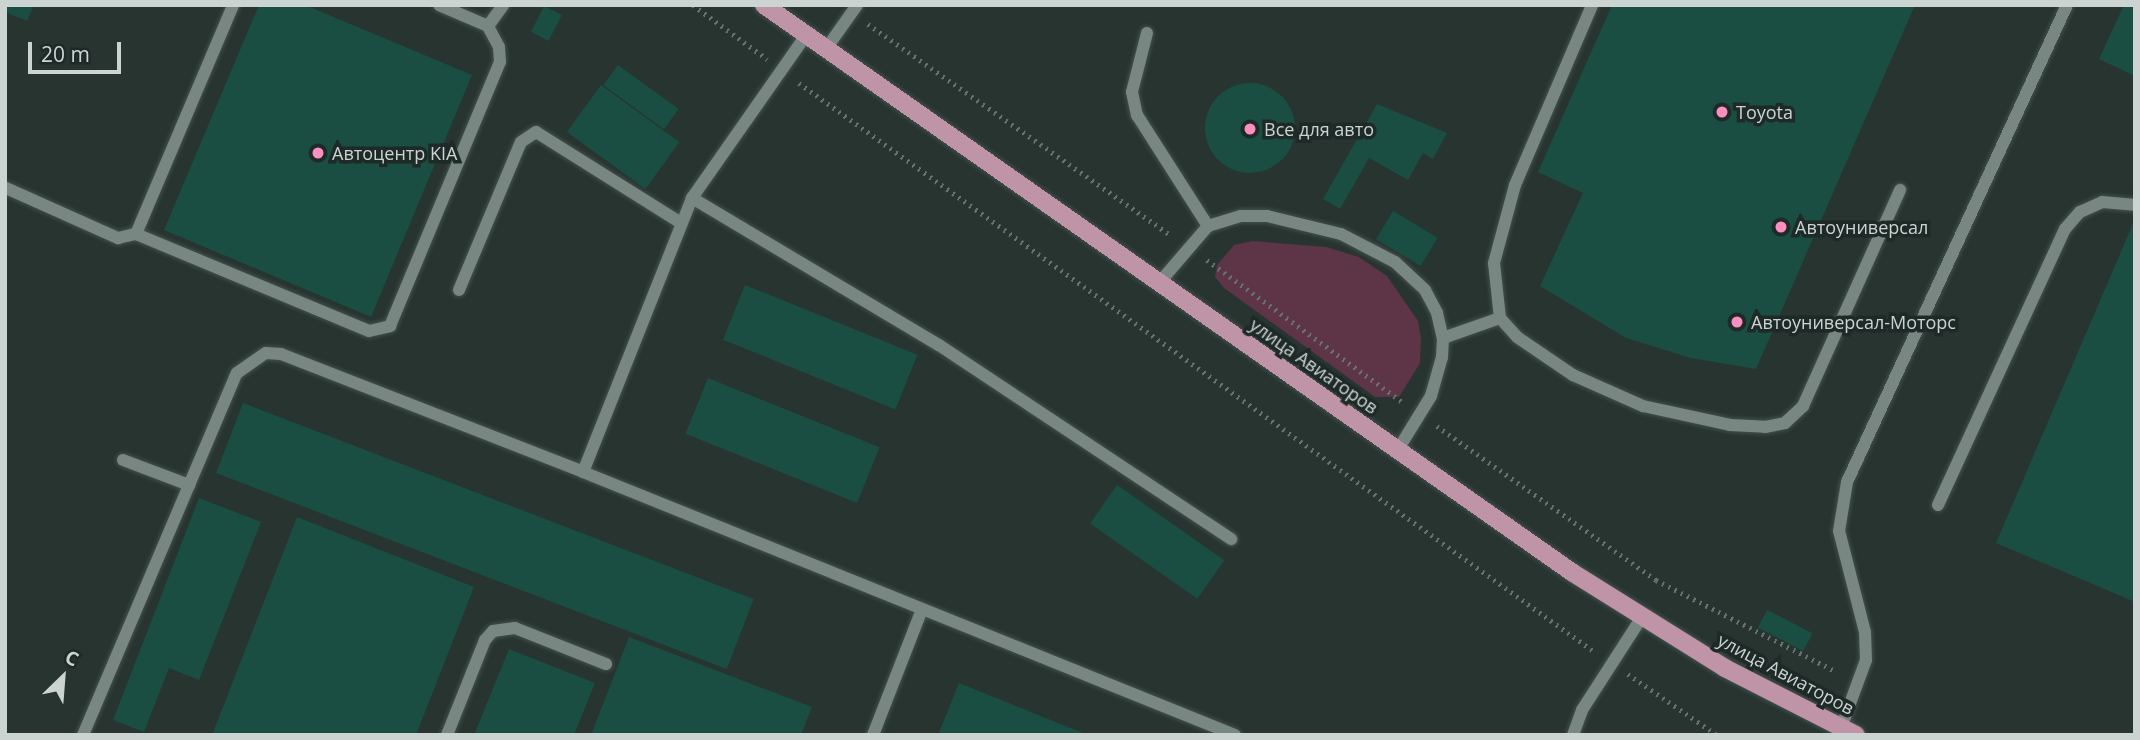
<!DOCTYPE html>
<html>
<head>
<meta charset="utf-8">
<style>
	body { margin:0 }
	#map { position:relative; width:2140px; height:740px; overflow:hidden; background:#273430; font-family:"Open Sans",sans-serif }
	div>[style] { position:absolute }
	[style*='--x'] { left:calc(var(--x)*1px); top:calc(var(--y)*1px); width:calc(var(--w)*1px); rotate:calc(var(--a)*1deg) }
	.green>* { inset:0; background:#5e3447 }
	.building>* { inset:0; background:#1a4e42; transform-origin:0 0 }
	.round { border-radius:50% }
	.path>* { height:4.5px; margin-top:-2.25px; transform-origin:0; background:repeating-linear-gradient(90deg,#67726e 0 2px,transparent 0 7px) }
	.roads { filter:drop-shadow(0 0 2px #45504c) drop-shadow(0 0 2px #45504c) }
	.minor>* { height:12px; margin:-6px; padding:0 6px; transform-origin:6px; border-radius:6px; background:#788782 }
	.major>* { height:18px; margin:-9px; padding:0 9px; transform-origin:9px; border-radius:9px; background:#bf94a7 }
	.dots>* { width:19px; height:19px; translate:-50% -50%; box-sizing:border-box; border:4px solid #1e2a27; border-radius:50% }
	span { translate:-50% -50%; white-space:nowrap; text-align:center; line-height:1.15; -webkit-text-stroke:7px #1e2a27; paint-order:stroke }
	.poi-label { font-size:18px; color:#ccd4d1 }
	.left { translate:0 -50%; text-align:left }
	.street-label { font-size:18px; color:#ccd4d1 }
	.frame { position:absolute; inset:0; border:7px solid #ccd4d1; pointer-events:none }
	.north { position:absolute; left:28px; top:642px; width:70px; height:70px; -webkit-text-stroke:5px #1e2a27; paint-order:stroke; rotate:25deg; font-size:19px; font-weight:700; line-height:28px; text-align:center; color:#ccd4d1 }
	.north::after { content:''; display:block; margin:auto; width:24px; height:32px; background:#ccd4d1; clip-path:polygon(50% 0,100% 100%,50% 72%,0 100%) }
	.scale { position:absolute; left:28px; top:42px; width:93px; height:32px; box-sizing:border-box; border:4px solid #ccd4d1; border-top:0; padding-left:9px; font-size:21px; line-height:24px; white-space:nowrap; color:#ccd4d1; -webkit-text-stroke:5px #1e2a27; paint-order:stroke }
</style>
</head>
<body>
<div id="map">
	<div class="green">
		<i style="clip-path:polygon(1253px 241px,1326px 247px,1359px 257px,1387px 276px,1418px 321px,1421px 338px,1420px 363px,1399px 397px,1375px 397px,1224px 288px,1215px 277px,1217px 265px,1234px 245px)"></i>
	</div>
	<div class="building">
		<i style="clip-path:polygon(5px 5px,34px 5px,27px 21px,5px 12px)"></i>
		<i style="clip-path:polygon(259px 5px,305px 5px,472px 75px,371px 317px,164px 230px)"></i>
		<i style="clip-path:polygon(1612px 5px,1915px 5px,1756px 369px,1691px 358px,1626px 338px,1540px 286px,1583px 193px,1538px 172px)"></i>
		<i style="clip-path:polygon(2124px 5px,2135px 5px,2135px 76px,2099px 59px)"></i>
		<i style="left:544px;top:6px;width:20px;height:29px;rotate:27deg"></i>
		<i style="left:618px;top:65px;width:75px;height:25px;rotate:36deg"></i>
		<i class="round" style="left:1205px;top:83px;width:90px;height:90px"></i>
		<i style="left:601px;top:85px;width:97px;height:58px;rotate:36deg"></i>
		<i style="clip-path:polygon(1377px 104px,1447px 133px,1433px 159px,1423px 153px,1408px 180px,1369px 158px,1340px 209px,1323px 199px)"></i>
		<i style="left:1393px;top:211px;width:52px;height:33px;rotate:31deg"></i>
		<i style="clip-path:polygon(2135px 219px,2135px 602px,1996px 543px)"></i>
		<i style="left:745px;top:285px;width:186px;height:59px;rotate:22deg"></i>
		<i style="left:708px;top:378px;width:185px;height:60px;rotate:22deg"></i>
		<i style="left:243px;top:403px;width:547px;height:75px;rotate:21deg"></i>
		<i style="left:1117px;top:485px;width:131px;height:47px;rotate:35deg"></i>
		<i style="clip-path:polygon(199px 498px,261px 522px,199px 680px,169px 668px,144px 732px,113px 720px)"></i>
		<i style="clip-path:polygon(297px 517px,474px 587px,416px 735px,212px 735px)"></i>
		<i style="left:1767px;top:610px;width:51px;height:20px;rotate:27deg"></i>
		<i style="clip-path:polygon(629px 637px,812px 707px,801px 735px,591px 735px)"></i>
		<i style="clip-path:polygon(509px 649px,595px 683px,574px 735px,474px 735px)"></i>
		<i style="clip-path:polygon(959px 683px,1088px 735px,938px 735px)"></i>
	</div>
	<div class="path">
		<i style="--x:693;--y:5;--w:92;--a:36.1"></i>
		<i style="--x:868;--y:24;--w:369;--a:34.9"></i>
		<i style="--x:799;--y:83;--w:978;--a:35.56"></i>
		<i style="--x:1207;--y:260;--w:243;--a:36"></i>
		<i style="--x:1437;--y:426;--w:268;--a:35.1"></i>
		<i style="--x:1656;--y:580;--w:201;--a:26.9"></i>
		<i style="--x:1628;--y:674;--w:108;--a:34.4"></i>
	</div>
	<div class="roads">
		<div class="minor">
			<i style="--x:488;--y:26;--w:26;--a:-54"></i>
			<i style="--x:1147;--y:33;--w:61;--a:104.3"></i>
			<i style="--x:1132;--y:92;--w:24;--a:78"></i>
			<i style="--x:1137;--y:115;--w:132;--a:57.4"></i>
			<i style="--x:826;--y:49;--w:54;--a:-54.8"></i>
			<i style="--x:6;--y:188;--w:123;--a:24.1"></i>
			<i style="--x:118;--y:238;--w:18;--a:-13"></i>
			<i style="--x:136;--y:234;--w:249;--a:-67"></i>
			<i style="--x:692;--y:198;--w:287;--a:30.8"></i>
			<i style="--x:939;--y:345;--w:351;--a:33.6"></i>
			<i style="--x:136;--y:234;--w:252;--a:22.6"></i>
			<i style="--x:369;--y:331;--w:22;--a:-13"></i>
			<i style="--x:390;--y:326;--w:286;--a:-67.4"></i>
			<i style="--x:500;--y:62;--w:15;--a:-94"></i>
			<i style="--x:499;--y:47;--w:24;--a:-118"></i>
			<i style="--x:488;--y:26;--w:53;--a:-156.8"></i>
			<i style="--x:1159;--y:283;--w:75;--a:-49.3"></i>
			<i style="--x:1208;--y:226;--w:34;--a:-17"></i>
			<i style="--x:1241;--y:216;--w:26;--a:0"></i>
			<i style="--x:1267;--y:216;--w:76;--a:13.7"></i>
			<i style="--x:1341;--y:234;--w:61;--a:27.4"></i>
			<i style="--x:1395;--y:262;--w:41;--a:43"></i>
			<i style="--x:1425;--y:290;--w:26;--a:62"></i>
			<i style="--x:1437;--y:313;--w:26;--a:77"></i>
			<i style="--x:1443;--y:338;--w:19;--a:93"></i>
			<i style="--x:1442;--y:357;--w:41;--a:105.8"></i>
			<i style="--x:1431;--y:396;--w:65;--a:121.7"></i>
			<i style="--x:459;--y:290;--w:160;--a:-67.3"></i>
			<i style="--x:521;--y:142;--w:18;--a:-34"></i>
			<i style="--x:536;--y:132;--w:171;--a:32.1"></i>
			<i style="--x:1500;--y:318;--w:55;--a:-96.2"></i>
			<i style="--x:1494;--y:263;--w:81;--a:-74.9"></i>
			<i style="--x:1515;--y:185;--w:196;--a:-66.8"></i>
			<i style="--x:1443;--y:338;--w:60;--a:-19.3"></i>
			<i style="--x:1500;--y:318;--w:25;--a:48"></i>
			<i style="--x:1517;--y:337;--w:68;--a:34.2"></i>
			<i style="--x:1573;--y:375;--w:77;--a:23.9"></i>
			<i style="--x:1643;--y:406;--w:89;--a:12.3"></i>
			<i style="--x:1730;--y:425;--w:35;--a:3"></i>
			<i style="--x:1765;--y:427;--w:20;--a:-11"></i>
			<i style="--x:1785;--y:423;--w:25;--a:-43"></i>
			<i style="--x:1803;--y:406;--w:237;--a:-65.8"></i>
			<i style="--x:123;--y:460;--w:71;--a:20.7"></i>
			<i style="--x:583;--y:472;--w:295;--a:-68.3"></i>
			<i style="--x:692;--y:198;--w:199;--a:-55"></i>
			<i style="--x:1938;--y:505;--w:304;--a:-65.3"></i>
			<i style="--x:2065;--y:229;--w:23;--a:-49"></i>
			<i style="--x:2080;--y:212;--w:24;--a:-24"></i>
			<i style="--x:2102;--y:202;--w:33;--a:5"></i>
			<i style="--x:1841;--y:728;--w:72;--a:-69.8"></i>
			<i style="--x:1866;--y:660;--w:28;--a:-92"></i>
			<i style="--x:1865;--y:632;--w:104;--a:-104.4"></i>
			<i style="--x:1839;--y:531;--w:50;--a:-80.7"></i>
			<i style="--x:1847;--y:482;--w:525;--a:-65.24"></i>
			<i style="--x:83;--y:735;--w:393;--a:-67"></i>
			<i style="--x:237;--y:373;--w:35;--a:-35"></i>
			<i style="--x:266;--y:353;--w:15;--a:4"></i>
			<i style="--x:281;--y:354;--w:324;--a:21.3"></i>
			<i style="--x:583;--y:472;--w:703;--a:21.97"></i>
			<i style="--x:447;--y:735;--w:102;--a:-68.2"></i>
			<i style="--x:485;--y:640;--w:12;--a:-48"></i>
			<i style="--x:493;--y:631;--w:22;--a:-8"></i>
			<i style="--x:515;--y:628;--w:98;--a:21.6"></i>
			<i style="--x:873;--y:735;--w:135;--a:-68.7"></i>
			<i style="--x:1573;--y:735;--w:27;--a:-70"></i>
			<i style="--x:1582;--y:710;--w:111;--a:-57.2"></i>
		</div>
		<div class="major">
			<i style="--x:764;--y:5;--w:988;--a:35.07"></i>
			<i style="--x:1573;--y:573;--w:179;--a:32"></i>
			<i style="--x:1725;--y:668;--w:147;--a:27.1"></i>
		</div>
	</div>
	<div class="dots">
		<i style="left:1722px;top:112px;background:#fd8ec1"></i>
		<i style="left:1250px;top:129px;background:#fd8ec1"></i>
		<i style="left:318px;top:153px;background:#fd8ec1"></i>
		<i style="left:1781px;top:227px;background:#fd8ec1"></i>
		<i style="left:1737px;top:322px;background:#fd8ec1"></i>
	</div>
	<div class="poi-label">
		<span class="left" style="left:1736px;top:112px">Toyota</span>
		<span class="left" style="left:1264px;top:129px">Все для авто</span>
		<span class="left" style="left:332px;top:153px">Автоцентр KIA</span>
		<span class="left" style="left:1795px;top:227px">Автоуниверсал</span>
		<span class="left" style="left:1751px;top:322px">Автоуниверсал-Моторс</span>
	</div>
	<div class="street-label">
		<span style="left:1314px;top:366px;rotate:35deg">улица Авиаторов</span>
		<span style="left:1786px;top:674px;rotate:28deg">улица Авиаторов</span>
	</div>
	<div class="frame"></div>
	<div class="north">С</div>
	<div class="scale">20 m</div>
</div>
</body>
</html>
